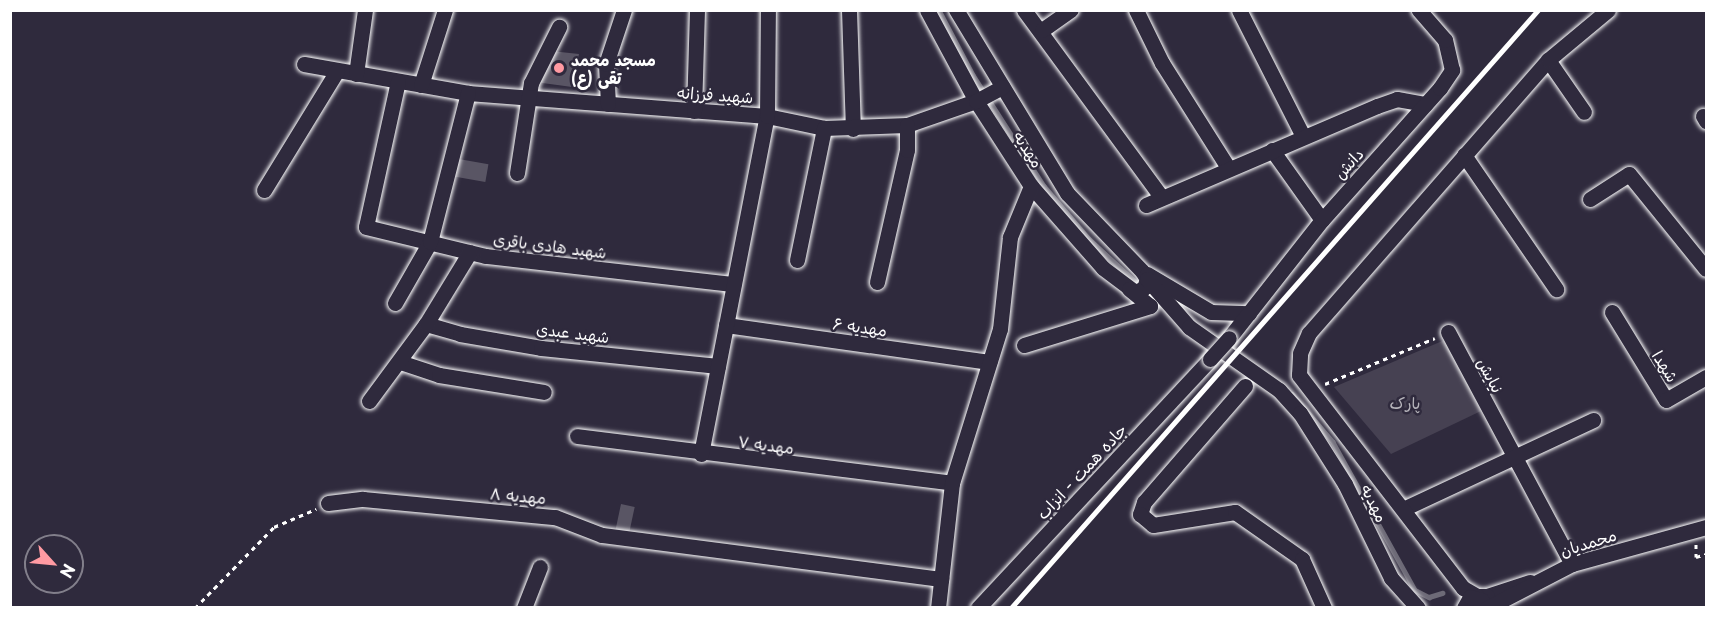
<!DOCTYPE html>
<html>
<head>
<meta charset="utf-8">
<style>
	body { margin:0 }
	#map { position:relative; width:1717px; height:618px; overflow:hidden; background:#2f2a3d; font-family:"Playpen Sans","Playpen Sans Arabic",sans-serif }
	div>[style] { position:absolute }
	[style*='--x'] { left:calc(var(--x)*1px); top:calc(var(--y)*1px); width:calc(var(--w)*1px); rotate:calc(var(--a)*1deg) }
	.green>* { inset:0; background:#464152 }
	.stream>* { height:4.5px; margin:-2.25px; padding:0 2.25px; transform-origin:2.25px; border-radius:2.25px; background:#6d6a77 }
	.building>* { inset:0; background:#595564; transform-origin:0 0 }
	.path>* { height:3px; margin-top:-1.5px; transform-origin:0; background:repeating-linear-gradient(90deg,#fff 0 4.5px,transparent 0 9px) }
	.roads { filter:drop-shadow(0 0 2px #fff) drop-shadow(0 0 2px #fff) }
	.minor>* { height:15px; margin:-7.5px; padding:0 7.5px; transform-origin:7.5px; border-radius:7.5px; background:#2f2a3d }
	.rail>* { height:4.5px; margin:-2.25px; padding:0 2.25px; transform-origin:2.25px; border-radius:2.25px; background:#fff }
	.bridges { filter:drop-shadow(0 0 2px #fff) drop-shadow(0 0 2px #fff) }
	.minor-bridge>* { height:15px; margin:-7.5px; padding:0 7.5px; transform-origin:7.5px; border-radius:7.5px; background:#2f2a3d }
	.dots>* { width:16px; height:16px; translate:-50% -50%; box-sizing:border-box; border:3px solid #2f2a3d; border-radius:50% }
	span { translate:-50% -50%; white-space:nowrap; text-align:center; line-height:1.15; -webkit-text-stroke:5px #2f2a3d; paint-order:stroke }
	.poi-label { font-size:16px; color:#fff; font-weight:700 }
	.left { translate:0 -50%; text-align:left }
	.street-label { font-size:16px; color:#fff }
	.park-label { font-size:16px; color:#b5b3ba }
	.frame { position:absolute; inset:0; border:12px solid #fff; pointer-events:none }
	.north { position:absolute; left:24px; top:534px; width:60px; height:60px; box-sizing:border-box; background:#2f2a3d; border:2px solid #827f8b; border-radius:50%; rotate:117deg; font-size:16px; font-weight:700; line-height:24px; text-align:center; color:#fff }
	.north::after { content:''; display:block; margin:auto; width:21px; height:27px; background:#ff9aa2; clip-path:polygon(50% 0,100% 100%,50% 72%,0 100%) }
</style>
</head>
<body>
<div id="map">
	<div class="green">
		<i style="clip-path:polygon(1447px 339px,1481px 411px,1391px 454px,1334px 387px)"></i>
	</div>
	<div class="stream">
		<i style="--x:939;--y:10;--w:73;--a:62.4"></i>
		<i style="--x:973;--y:75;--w:132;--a:57.4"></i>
		<i style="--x:1044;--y:186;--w:70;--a:49.7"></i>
		<i style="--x:1089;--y:239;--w:68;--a:42.6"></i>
		<i style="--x:1292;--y:394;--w:63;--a:49.5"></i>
		<i style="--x:1333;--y:442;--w:169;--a:61"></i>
		<i style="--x:1415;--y:590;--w:16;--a:27"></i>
		<i style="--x:1429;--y:597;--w:14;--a:-17"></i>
	</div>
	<div class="building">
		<i style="clip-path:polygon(551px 51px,579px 54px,572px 87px,535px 82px)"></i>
		<i style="left:453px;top:158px;width:36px;height:18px;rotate:10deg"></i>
		<i style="left:621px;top:504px;width:14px;height:27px;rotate:12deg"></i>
	</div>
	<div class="path">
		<i style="--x:1325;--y:384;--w:119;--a:-22.7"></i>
		<i style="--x:1696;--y:544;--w:13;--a:90"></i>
		<i style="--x:1696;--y:557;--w:10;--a:-17"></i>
		<i style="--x:195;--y:608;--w:113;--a:-45.7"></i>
		<i style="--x:274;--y:527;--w:46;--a:-23.2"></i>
	</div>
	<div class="roads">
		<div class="minor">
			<i style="--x:849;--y:10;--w:119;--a:88.1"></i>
			<i style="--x:927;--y:10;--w:103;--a:61.7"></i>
			<i style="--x:976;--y:101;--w:101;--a:57.1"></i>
			<i style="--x:1031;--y:186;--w:109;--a:48.7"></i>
			<i style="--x:1103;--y:268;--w:40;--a:37"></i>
			<i style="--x:1135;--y:292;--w:10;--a:-24"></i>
			<i style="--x:1144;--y:288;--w:9;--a:-72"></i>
			<i style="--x:1147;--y:279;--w:9;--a:-122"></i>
			<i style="--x:1142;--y:271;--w:108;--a:-133.9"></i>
			<i style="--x:1067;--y:193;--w:214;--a:-121.2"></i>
			<i style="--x:1024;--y:10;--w:233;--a:53.7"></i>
			<i style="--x:1136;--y:10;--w:59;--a:63.9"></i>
			<i style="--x:1162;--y:63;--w:125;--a:57.7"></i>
			<i style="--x:1239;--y:10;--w:141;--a:63.1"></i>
			<i style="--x:1042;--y:30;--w:35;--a:-35"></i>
			<i style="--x:1548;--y:60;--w:63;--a:55.3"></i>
			<i style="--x:304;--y:64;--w:167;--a:10"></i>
			<i style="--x:468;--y:93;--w:300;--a:4.4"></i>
			<i style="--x:767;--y:116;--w:58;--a:11.9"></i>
			<i style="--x:824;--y:128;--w:83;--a:-2.1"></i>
			<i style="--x:907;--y:125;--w:73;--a:-19.2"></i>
			<i style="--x:976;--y:101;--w:30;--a:-28"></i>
			<i style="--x:356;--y:74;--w:65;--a:-82"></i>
			<i style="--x:398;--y:81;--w:149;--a:102.4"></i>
			<i style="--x:366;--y:227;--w:123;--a:13.6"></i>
			<i style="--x:486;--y:256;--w:249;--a:6.5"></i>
			<i style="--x:421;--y:85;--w:79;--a:-72.3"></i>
			<i style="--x:608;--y:104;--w:40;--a:-92.9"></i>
			<i style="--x:606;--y:64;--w:57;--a:-71.6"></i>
			<i style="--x:694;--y:111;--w:101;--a:-88.3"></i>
			<i style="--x:1703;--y:116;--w:6;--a:59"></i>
			<i style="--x:1272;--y:150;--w:86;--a:54.5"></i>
			<i style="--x:1464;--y:155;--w:163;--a:55.5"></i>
			<i style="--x:517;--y:173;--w:91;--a:-81.2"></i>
			<i style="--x:531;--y:83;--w:63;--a:-63.4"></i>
			<i style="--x:264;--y:190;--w:140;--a:-58.5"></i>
			<i style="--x:1590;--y:199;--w:46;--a:-32.7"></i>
			<i style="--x:1629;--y:174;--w:122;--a:51"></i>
			<i style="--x:1146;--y:205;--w:251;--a:-23.2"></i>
			<i style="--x:1377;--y:106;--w:21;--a:-19"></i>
			<i style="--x:1397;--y:99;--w:29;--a:10"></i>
			<i style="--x:797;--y:260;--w:135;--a:-78.4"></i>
			<i style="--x:1147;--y:274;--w:74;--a:30.7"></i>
			<i style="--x:1211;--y:312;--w:38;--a:2"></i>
			<i style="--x:1147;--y:279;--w:64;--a:48.8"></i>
			<i style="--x:1189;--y:327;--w:110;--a:35"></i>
			<i style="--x:1279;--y:390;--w:31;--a:48"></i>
			<i style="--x:1300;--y:413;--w:84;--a:57.6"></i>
			<i style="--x:1345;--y:484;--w:105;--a:63.9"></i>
			<i style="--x:1391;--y:578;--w:40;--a:48"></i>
			<i style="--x:877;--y:282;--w:135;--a:-77.2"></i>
			<i style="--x:907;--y:150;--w:25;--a:-90"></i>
			<i style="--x:395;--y:303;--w:70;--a:-60.2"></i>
			<i style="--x:430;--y:242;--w:154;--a:-75.7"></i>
			<i style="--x:1612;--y:312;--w:103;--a:58.5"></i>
			<i style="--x:1666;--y:400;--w:46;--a:-29.9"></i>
			<i style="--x:426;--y:324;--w:35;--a:16"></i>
			<i style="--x:460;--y:334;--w:82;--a:9.8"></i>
			<i style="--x:541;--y:348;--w:178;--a:5.8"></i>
			<i style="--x:726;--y:325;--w:266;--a:8"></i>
			<i style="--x:1448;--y:332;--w:263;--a:61.9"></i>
			<i style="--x:1229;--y:338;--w:150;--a:-51.8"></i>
			<i style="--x:1322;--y:220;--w:177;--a:-48.2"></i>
			<i style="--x:1440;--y:88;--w:22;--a:-56"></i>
			<i style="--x:1452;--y:70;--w:31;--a:-103"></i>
			<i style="--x:1445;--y:40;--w:40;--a:-131"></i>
			<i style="--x:1024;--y:345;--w:132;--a:-17.2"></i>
			<i style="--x:1150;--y:306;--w:27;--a:-141"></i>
			<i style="--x:400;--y:362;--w:41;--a:18.4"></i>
			<i style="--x:439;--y:375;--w:106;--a:9.2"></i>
			<i style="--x:1245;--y:386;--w:154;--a:131"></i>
			<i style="--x:1144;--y:502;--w:13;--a:108"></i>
			<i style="--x:1140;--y:514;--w:17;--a:40"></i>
			<i style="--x:1153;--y:525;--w:83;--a:-9"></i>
			<i style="--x:1235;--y:512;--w:82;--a:35"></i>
			<i style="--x:1302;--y:559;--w:54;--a:65.8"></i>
			<i style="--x:369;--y:401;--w:96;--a:-53.5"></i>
			<i style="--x:426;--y:324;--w:84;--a:-58.6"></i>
			<i style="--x:577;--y:436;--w:378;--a:7.1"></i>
			<i style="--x:701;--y:454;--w:344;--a:-79"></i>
			<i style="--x:767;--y:116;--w:106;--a:-89.5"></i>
			<i style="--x:328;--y:503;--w:35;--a:-7"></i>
			<i style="--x:363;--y:499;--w:193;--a:5.4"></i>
			<i style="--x:555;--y:517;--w:50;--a:21"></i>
			<i style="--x:602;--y:535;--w:342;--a:7.4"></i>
			<i style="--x:1403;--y:509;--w:210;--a:-25.1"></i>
			<i style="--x:1530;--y:582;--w:45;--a:162"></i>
			<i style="--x:1487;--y:596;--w:10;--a:180"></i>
			<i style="--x:1477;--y:596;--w:16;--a:-150"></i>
			<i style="--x:1463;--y:588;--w:269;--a:-127.6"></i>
			<i style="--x:1299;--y:375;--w:22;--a:-87"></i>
			<i style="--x:1300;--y:353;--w:22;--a:-66"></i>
			<i style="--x:1309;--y:333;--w:363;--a:-48.8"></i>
			<i style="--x:1548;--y:60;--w:78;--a:-39.8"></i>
			<i style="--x:524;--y:608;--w:44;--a:-68.7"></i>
			<i style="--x:938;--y:608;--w:126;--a:-83.6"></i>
			<i style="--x:952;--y:483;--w:161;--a:-72.7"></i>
			<i style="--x:1000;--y:329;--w:93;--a:-83.8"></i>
			<i style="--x:1010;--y:237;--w:55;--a:-67.6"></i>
			<i style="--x:978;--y:608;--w:340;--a:-47"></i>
			<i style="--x:1464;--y:608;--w:13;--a:-61"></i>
			<i style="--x:1470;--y:597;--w:12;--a:14"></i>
			<i style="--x:1487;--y:608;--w:96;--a:-27.4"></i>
			<i style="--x:1572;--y:564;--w:139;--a:-15.4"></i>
		</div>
	</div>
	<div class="rail">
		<i style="--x:1011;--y:608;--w:797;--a:-48.61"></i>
	</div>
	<div class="bridges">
		<div class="minor-bridge">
			<i style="--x:1210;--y:359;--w:28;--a:-48"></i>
		</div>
	</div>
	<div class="dots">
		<i style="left:559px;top:68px;background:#ff9aa2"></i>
	</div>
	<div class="poi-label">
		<span class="left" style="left:571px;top:68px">مسجد محمد<br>تقی (ع)</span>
	</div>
	<div class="street-label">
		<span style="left:715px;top:94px;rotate:4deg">شهید فرزانه</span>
		<span style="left:1029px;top:149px;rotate:57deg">مهدیه</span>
		<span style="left:1348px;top:163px;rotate:-48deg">دانش</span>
		<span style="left:550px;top:245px;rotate:7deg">شهید هادی باقری</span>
		<span style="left:860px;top:326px;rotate:8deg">مهدیه ۶</span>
		<span style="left:573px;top:332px;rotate:7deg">شهید عبدی</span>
		<span style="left:1666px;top:366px;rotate:58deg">شهدا</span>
		<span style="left:1491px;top:375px;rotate:62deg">نیایش</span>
		<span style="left:766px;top:444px;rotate:7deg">مهدیه ۷</span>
		<span style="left:1081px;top:471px;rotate:-47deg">جاده همت - انزاب</span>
		<span style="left:518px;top:495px;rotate:5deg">مهدیه ۸</span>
		<span style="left:1375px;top:503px;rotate:64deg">مهدیه</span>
		<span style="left:1588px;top:542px;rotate:-17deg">محمدیان</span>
	</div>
	<div class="park-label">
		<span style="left:1405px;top:402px">پارک</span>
	</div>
	<div class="frame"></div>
	<div class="north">N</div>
</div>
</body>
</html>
